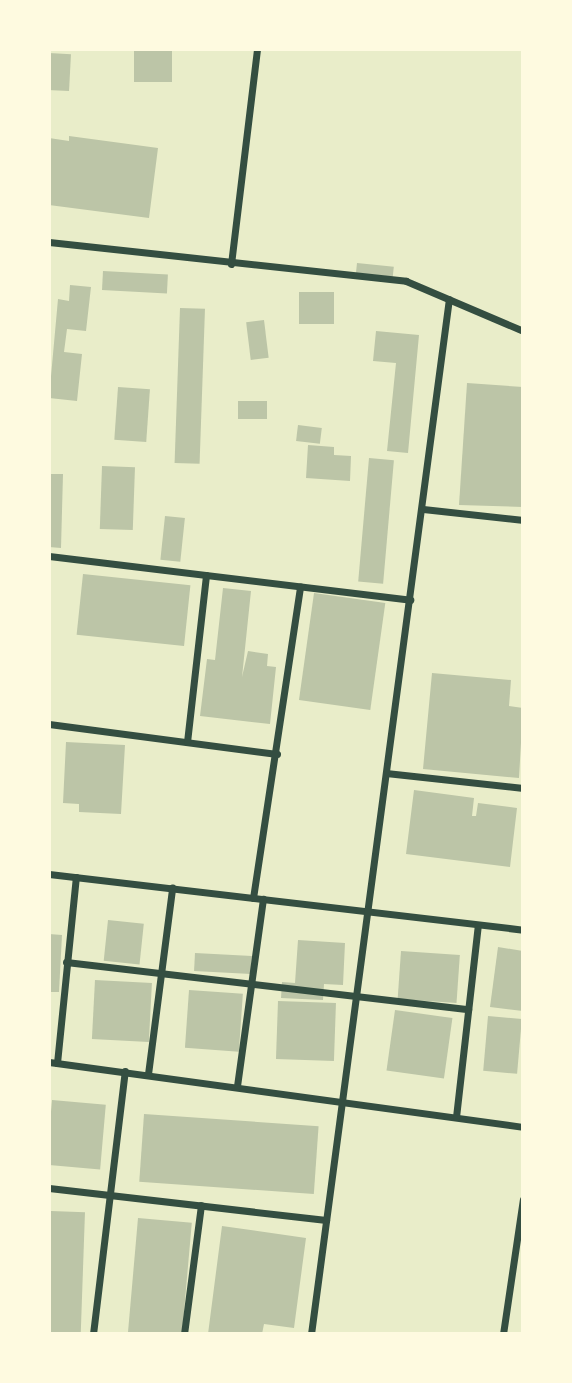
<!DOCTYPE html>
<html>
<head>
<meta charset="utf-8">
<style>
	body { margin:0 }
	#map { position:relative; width:572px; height:1383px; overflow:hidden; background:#e9edc9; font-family:"Roboto Condensed",sans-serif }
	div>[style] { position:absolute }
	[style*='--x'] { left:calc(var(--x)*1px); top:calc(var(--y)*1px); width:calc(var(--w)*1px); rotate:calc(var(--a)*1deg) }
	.building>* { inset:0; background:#bcc5a7; transform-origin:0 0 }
	.minor>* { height:7px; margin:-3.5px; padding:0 3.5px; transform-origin:3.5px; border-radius:3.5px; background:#344e41 }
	span { translate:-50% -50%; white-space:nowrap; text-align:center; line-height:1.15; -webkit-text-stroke:7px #fefae0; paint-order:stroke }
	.frame { position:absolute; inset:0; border:51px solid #fefae0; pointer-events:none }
</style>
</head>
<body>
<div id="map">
	<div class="building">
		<i style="left:134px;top:49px;width:38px;height:33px"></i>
		<i style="left:49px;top:53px;width:22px;height:37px;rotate:3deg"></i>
		<i style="clip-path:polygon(69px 136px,158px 148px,149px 218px,49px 205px,49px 138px,69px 141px)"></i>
		<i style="left:357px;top:263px;width:37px;height:10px;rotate:6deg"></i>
		<i style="left:103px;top:271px;width:65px;height:19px;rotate:3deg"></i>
		<i style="clip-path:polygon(70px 285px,91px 287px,86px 331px,67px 329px,64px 352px,82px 354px,77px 401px,49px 398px,58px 299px,69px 301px)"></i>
		<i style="left:299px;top:292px;width:35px;height:32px"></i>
		<i style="left:180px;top:308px;width:25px;height:155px;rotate:2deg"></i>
		<i style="left:264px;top:320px;width:38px;height:18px;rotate:83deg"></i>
		<i style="clip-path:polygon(376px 331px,419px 335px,408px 453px,387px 451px,396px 363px,373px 361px)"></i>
		<i style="clip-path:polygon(467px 383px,523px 387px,523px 507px,459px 505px)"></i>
		<i style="left:118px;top:387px;width:32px;height:53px;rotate:4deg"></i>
		<i style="left:238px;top:401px;width:29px;height:18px"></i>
		<i style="left:298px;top:425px;width:24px;height:16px;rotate:7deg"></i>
		<i style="clip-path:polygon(308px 445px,334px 447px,334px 455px,351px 456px,350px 481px,306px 478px)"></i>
		<i style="left:369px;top:458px;width:25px;height:124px;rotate:5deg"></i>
		<i style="left:102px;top:466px;width:33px;height:63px;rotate:2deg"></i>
		<i style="clip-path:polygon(49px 474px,63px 474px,61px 548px,49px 547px)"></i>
		<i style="left:165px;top:516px;width:20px;height:44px;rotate:6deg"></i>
		<i style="left:83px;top:574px;width:108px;height:61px;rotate:6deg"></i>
		<i style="clip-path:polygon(223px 588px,251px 591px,242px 677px,248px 651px,268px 654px,267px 666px,276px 667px,270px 724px,200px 716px,207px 659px,215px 660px)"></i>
		<i style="left:314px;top:593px;width:72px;height:108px;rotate:8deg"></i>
		<i style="clip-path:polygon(432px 673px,511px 680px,509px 706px,523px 708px,519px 778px,423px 769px)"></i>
		<i style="clip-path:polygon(66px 742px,125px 745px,121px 814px,79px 812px,79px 804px,63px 803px)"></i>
		<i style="clip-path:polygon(414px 790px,474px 798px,472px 816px,476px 816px,478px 803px,517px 808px,510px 867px,406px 854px)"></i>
		<i style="left:108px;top:920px;width:36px;height:41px;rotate:6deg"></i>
		<i style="clip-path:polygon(49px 934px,62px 935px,59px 992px,49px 992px)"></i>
		<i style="clip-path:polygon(298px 940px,345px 943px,343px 985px,324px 984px,323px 1000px,281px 998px,282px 982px,295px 983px)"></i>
		<i style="clip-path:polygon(498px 947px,523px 951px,523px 1011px,490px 1007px)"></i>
		<i style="left:401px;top:951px;width:59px;height:48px;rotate:4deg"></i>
		<i style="left:195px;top:953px;width:57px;height:18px;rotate:3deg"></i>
		<i style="left:95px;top:980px;width:57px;height:59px;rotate:3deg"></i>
		<i style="left:189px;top:990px;width:54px;height:58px;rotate:4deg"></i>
		<i style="left:278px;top:1001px;width:58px;height:58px;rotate:2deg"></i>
		<i style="left:395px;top:1010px;width:58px;height:61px;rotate:8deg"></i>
		<i style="left:488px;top:1016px;width:34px;height:55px;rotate:5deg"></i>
		<i style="left:52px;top:1100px;width:54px;height:65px;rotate:5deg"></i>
		<i style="left:144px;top:1114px;width:175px;height:68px;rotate:4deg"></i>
		<i style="left:51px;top:1211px;width:34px;height:123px;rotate:2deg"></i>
		<i style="left:138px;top:1218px;width:54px;height:117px;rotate:5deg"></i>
		<i style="clip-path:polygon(222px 1226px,306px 1238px,294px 1328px,264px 1324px,262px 1334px,208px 1334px)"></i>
	</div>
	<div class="minor">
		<i style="--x:49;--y:242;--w:359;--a:6.2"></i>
		<i style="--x:406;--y:281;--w:127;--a:23.1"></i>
		<i style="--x:231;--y:264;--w:217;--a:-83.1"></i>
		<i style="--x:423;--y:509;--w:101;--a:6.3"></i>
		<i style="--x:49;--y:556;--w:364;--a:6.9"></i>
		<i style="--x:49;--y:724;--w:230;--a:7.5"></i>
		<i style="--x:187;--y:742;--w:168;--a:-83.5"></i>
		<i style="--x:386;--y:773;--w:138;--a:6.2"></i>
		<i style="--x:49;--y:874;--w:477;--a:6.7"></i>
		<i style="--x:253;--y:898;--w:315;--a:-81.4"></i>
		<i style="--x:66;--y:962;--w:405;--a:6.7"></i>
		<i style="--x:49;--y:1062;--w:478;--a:7.8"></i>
		<i style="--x:57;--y:1063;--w:187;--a:-84.2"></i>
		<i style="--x:148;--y:1074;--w:188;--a:-82.6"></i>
		<i style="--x:237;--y:1086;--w:189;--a:-82.1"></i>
		<i style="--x:456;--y:1117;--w:193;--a:-83.5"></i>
		<i style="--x:49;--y:1188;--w:279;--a:6.6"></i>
		<i style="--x:93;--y:1334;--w:265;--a:-83.1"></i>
		<i style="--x:184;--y:1334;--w:130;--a:-82.5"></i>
		<i style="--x:311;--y:1334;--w:1044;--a:-82.41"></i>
		<i style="--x:503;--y:1334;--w:136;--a:-81.6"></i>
	</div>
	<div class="frame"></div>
</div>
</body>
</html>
